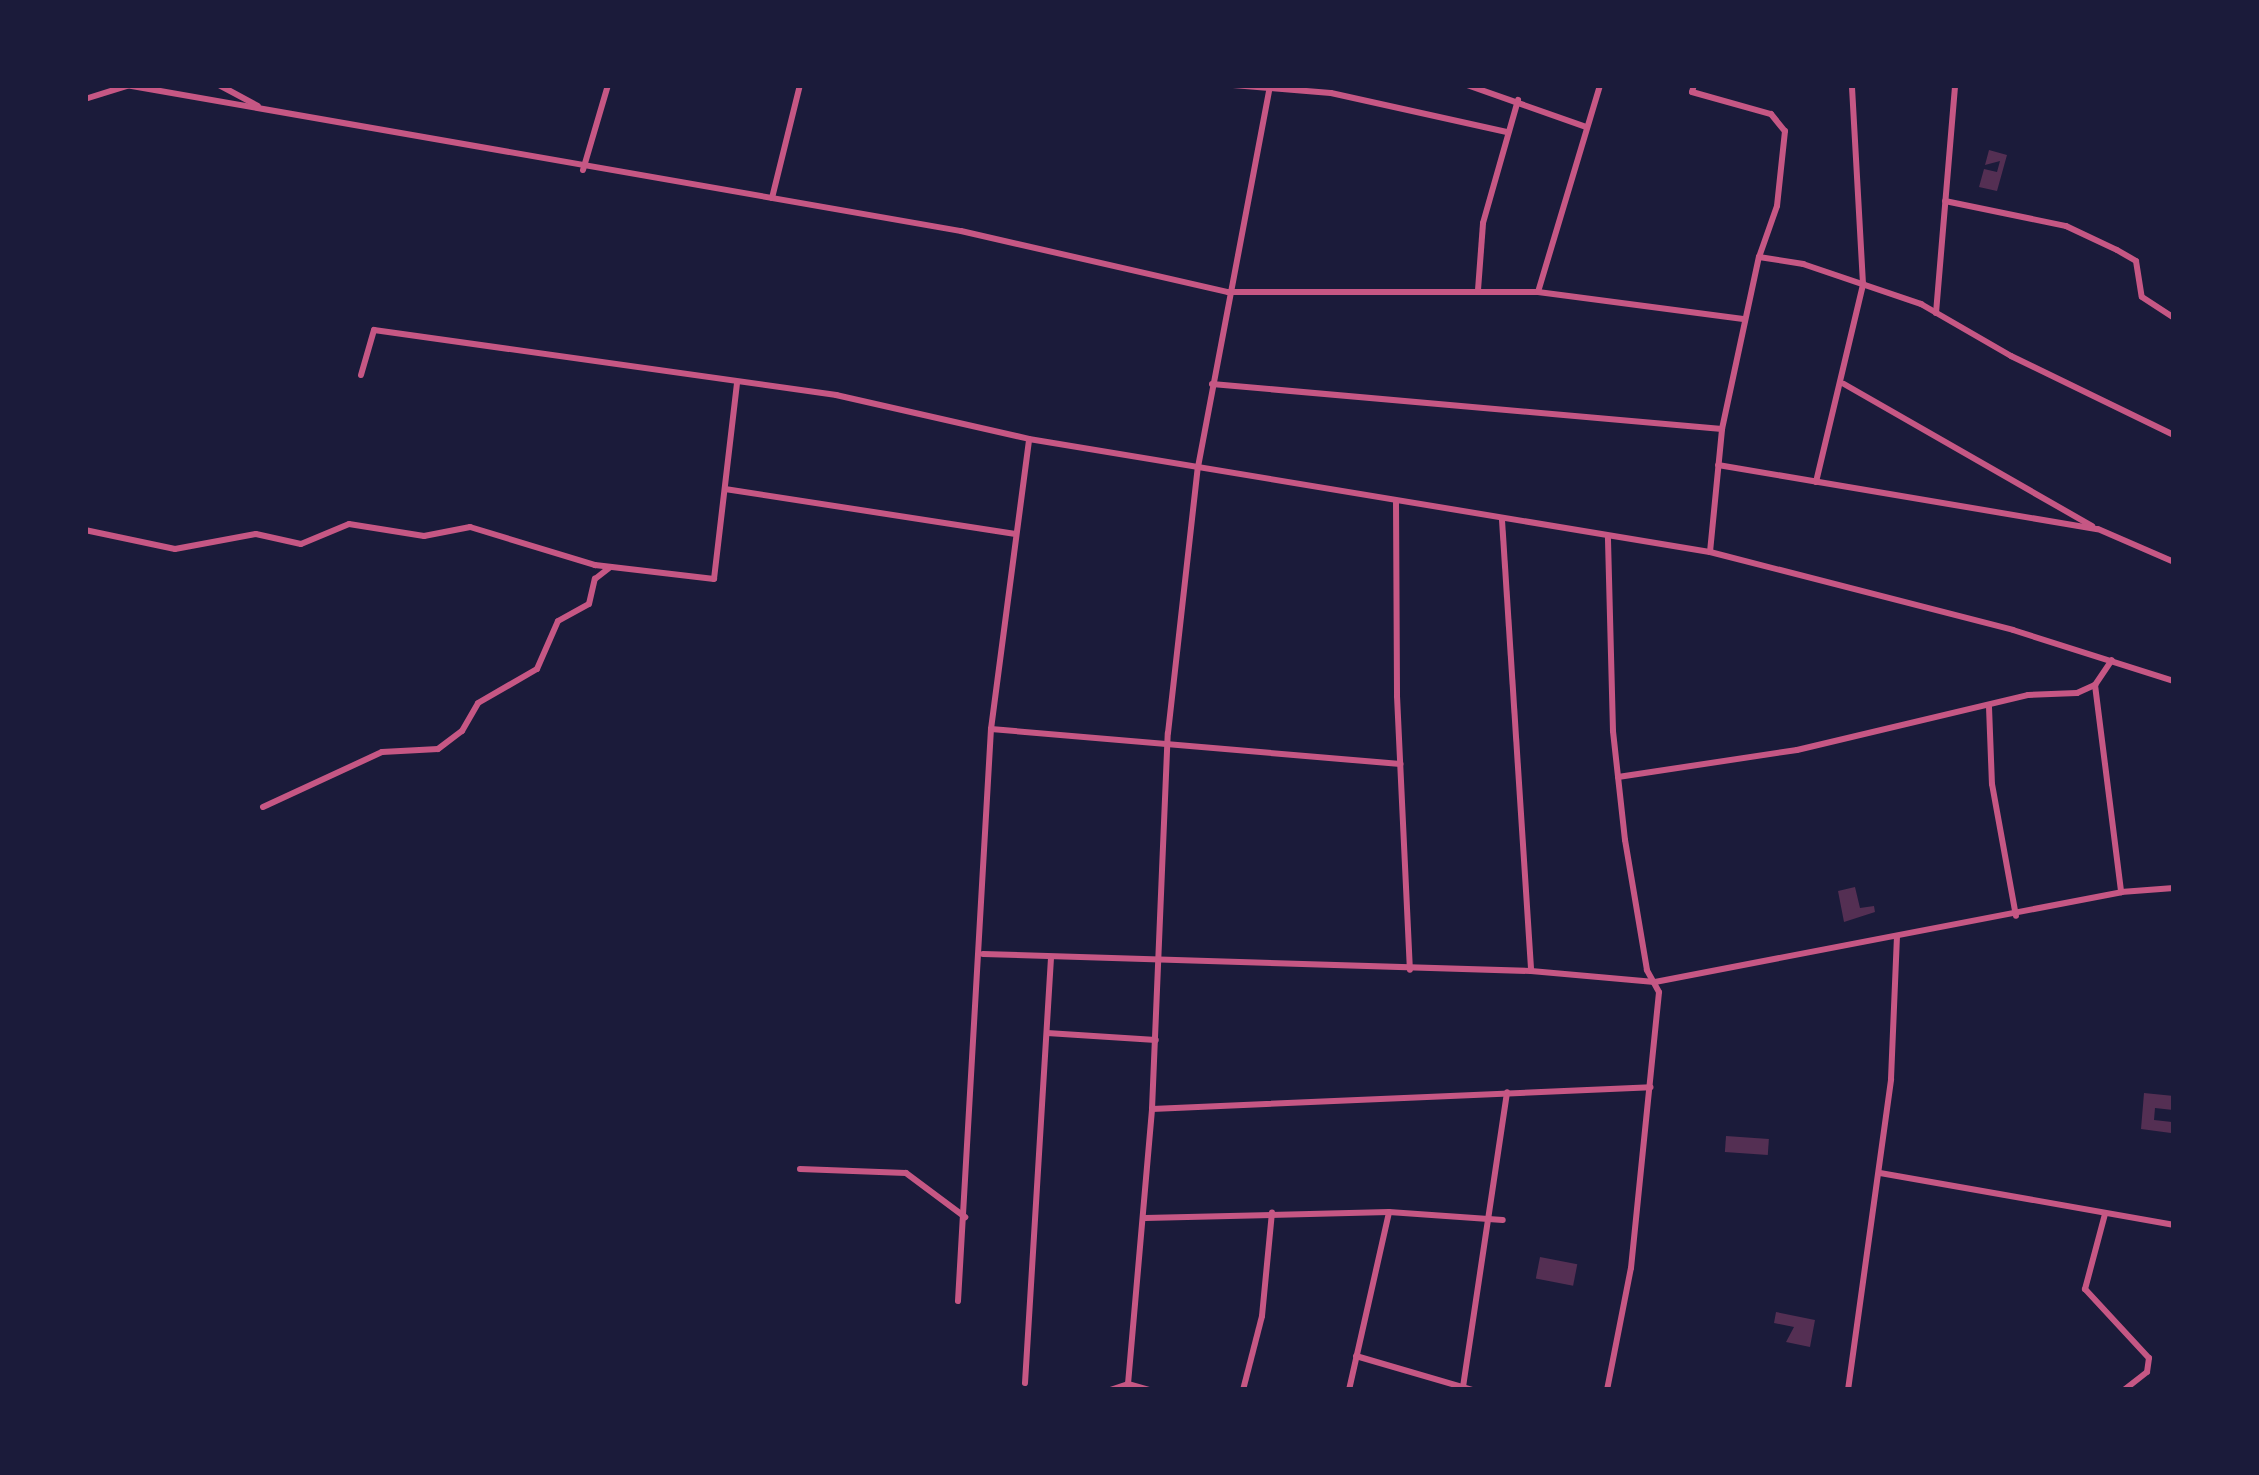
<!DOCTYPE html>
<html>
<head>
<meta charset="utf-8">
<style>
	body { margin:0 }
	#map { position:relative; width:2259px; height:1475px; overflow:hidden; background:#1b1b3a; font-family:Ubuntu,sans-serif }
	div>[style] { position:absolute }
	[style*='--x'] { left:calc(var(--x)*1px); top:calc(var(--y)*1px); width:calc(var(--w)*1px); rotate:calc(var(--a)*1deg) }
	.building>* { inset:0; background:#542f53; transform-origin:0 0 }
	.minor>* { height:6px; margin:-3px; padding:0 3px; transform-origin:3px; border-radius:3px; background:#c65784 }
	span { translate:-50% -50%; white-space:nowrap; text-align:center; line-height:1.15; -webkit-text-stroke:8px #1b1b3a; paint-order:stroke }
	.frame { position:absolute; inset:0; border:88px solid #1b1b3a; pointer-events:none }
</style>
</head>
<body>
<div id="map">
	<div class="building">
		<i style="clip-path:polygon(1989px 150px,2007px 155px,1997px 191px,1979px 187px,1984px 169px,1997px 172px,2000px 161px,1985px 165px)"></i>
		<i style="clip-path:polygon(1855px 887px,1860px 908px,1874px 906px,1875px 912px,1844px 922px,1838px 891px)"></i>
		<i style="clip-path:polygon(2144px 1093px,2174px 1096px,2173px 1110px,2155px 1108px,2154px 1120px,2172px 1122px,2171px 1133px,2141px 1129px)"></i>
		<i style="left:1726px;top:1136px;width:43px;height:16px;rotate:4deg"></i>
		<i style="left:1540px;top:1257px;width:38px;height:22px;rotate:11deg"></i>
		<i style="clip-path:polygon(1776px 1312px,1815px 1320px,1810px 1347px,1786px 1342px,1794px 1327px,1774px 1323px)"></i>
	</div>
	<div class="minor">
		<i style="--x:126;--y:85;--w:848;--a:9.92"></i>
		<i style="--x:961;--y:231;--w:274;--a:12.9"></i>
		<i style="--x:1228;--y:292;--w:310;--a:0"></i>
		<i style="--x:1538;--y:292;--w:207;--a:7.5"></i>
		<i style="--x:219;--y:85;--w:44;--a:28.3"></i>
		<i style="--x:1233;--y:85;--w:98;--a:4.7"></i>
		<i style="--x:1331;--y:93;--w:180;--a:12.5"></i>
		<i style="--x:1467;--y:85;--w:126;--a:19.4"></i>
		<i style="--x:1694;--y:85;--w:7;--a:106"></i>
		<i style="--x:1692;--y:92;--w:82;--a:15.6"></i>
		<i style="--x:1771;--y:114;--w:22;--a:51"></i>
		<i style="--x:1785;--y:131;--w:75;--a:96.1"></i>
		<i style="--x:1777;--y:206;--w:54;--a:109.4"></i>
		<i style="--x:85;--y:99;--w:44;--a:-17.2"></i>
		<i style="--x:583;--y:170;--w:89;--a:-73.6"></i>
		<i style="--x:772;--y:198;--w:116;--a:-76.1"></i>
		<i style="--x:1945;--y:201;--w:124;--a:11.7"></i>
		<i style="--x:2066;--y:226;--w:56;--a:25.2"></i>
		<i style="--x:2117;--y:250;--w:22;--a:30"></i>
		<i style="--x:2136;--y:261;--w:36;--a:81"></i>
		<i style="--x:2142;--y:297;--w:38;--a:33"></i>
		<i style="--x:1478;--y:290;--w:67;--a:-85.7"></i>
		<i style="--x:1483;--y:223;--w:128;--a:-74.1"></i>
		<i style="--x:1538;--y:292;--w:216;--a:-73.3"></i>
		<i style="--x:1936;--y:313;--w:229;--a:-85.2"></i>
		<i style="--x:361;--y:375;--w:47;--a:-73.9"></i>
		<i style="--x:374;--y:330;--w:467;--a:8"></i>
		<i style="--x:836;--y:395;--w:198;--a:12.8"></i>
		<i style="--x:1029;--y:439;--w:690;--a:9.42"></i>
		<i style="--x:1710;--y:552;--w:313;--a:14.4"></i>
		<i style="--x:2013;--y:630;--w:169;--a:17.6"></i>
		<i style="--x:1212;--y:384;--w:512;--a:5.04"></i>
		<i style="--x:1844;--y:384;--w:286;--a:29.8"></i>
		<i style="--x:1718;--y:465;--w:385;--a:9.6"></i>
		<i style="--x:2098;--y:529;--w:83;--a:23.5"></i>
		<i style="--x:1816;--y:482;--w:204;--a:-76.6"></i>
		<i style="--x:1863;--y:284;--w:199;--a:-93.2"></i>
		<i style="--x:725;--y:489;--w:294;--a:8.8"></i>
		<i style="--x:1396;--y:501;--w:195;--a:89.7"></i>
		<i style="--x:1397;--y:696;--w:274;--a:87.3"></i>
		<i style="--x:1502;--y:520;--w:452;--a:86.3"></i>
		<i style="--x:85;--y:530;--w:92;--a:11.9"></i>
		<i style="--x:175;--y:549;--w:82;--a:-10.5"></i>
		<i style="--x:256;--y:534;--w:46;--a:12.5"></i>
		<i style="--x:301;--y:544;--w:52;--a:-22.6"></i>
		<i style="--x:349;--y:524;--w:76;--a:9.1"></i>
		<i style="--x:424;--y:536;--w:47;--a:-11.1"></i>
		<i style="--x:470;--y:527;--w:131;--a:16.9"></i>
		<i style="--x:595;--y:565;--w:120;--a:6.7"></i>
		<i style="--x:714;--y:579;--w:197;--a:-83.3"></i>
		<i style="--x:1710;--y:552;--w:124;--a:-84.4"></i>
		<i style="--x:1722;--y:429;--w:176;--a:-77.9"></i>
		<i style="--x:1759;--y:257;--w:45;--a:9"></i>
		<i style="--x:1803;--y:264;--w:125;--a:18.7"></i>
		<i style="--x:1921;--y:304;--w:104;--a:30"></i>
		<i style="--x:2011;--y:356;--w:181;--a:25.9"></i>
		<i style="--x:2095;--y:685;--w:209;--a:82.8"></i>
		<i style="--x:1989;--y:707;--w:77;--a:87.8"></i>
		<i style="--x:1992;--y:784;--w:134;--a:79.7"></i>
		<i style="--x:991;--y:729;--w:411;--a:4.9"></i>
		<i style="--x:1618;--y:777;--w:181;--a:-8.6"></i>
		<i style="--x:1797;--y:750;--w:237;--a:-13.4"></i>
		<i style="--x:2028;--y:695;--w:49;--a:-2.3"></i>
		<i style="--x:2077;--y:693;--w:20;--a:-24"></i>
		<i style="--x:2095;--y:685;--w:30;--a:-56"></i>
		<i style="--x:263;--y:807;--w:131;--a:-24.8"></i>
		<i style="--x:382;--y:752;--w:56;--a:-3.1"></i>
		<i style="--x:438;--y:749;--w:30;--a:-37"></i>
		<i style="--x:462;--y:731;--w:32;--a:-60"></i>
		<i style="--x:478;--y:703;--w:68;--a:-30"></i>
		<i style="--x:537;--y:669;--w:52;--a:-66.4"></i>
		<i style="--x:558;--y:621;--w:35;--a:-29"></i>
		<i style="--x:589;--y:604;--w:26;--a:-77"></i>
		<i style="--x:595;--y:579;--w:18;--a:-38"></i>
		<i style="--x:983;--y:954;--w:548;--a:1.78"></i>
		<i style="--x:1531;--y:971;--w:124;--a:5.1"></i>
		<i style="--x:1655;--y:982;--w:475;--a:-10.9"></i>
		<i style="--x:2121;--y:892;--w:53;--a:-4.3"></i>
		<i style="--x:1047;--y:1033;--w:109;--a:3.7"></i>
		<i style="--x:1152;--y:1109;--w:499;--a:-2.5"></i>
		<i style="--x:800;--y:1169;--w:106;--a:2.2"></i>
		<i style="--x:906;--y:1173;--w:74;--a:36.7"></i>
		<i style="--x:1880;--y:1173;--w:299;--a:10"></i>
		<i style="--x:2105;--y:1214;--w:78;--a:104.9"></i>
		<i style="--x:2085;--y:1289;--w:94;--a:47.2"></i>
		<i style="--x:2149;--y:1358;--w:14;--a:98"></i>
		<i style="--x:2147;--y:1372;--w:29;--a:142"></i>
		<i style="--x:1145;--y:1218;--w:244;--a:-1.4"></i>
		<i style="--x:1389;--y:1212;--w:114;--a:4"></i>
		<i style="--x:958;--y:1301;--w:573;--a:-86.7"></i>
		<i style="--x:991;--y:729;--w:292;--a:-82.5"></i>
		<i style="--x:1356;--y:1356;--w:121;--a:16.3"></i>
		<i style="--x:1025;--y:1383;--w:425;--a:-86.5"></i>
		<i style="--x:1463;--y:1387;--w:298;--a:-81.5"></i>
		<i style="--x:1110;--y:1390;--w:19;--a:-18"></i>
		<i style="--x:1149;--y:1390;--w:22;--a:-164"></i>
		<i style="--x:1128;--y:1384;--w:276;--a:-85"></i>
		<i style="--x:1152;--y:1109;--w:376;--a:-87.6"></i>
		<i style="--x:1168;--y:733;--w:268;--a:-83.6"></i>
		<i style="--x:1198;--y:467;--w:389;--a:-79.3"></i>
		<i style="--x:1243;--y:1390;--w:76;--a:-75.6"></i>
		<i style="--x:1262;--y:1316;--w:104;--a:-84.5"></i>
		<i style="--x:1349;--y:1390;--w:182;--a:-77.3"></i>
		<i style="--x:1607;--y:1390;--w:124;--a:-78.9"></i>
		<i style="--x:1631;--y:1268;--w:277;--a:-84.2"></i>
		<i style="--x:1659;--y:992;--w:25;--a:-119"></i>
		<i style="--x:1647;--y:970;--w:132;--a:-99.6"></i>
		<i style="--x:1625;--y:840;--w:110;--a:-96.3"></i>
		<i style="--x:1613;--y:731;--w:193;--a:-91.5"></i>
		<i style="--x:1848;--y:1390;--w:314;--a:-82.1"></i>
		<i style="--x:1891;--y:1079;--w:143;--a:-87.6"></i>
	</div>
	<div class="frame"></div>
</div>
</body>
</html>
